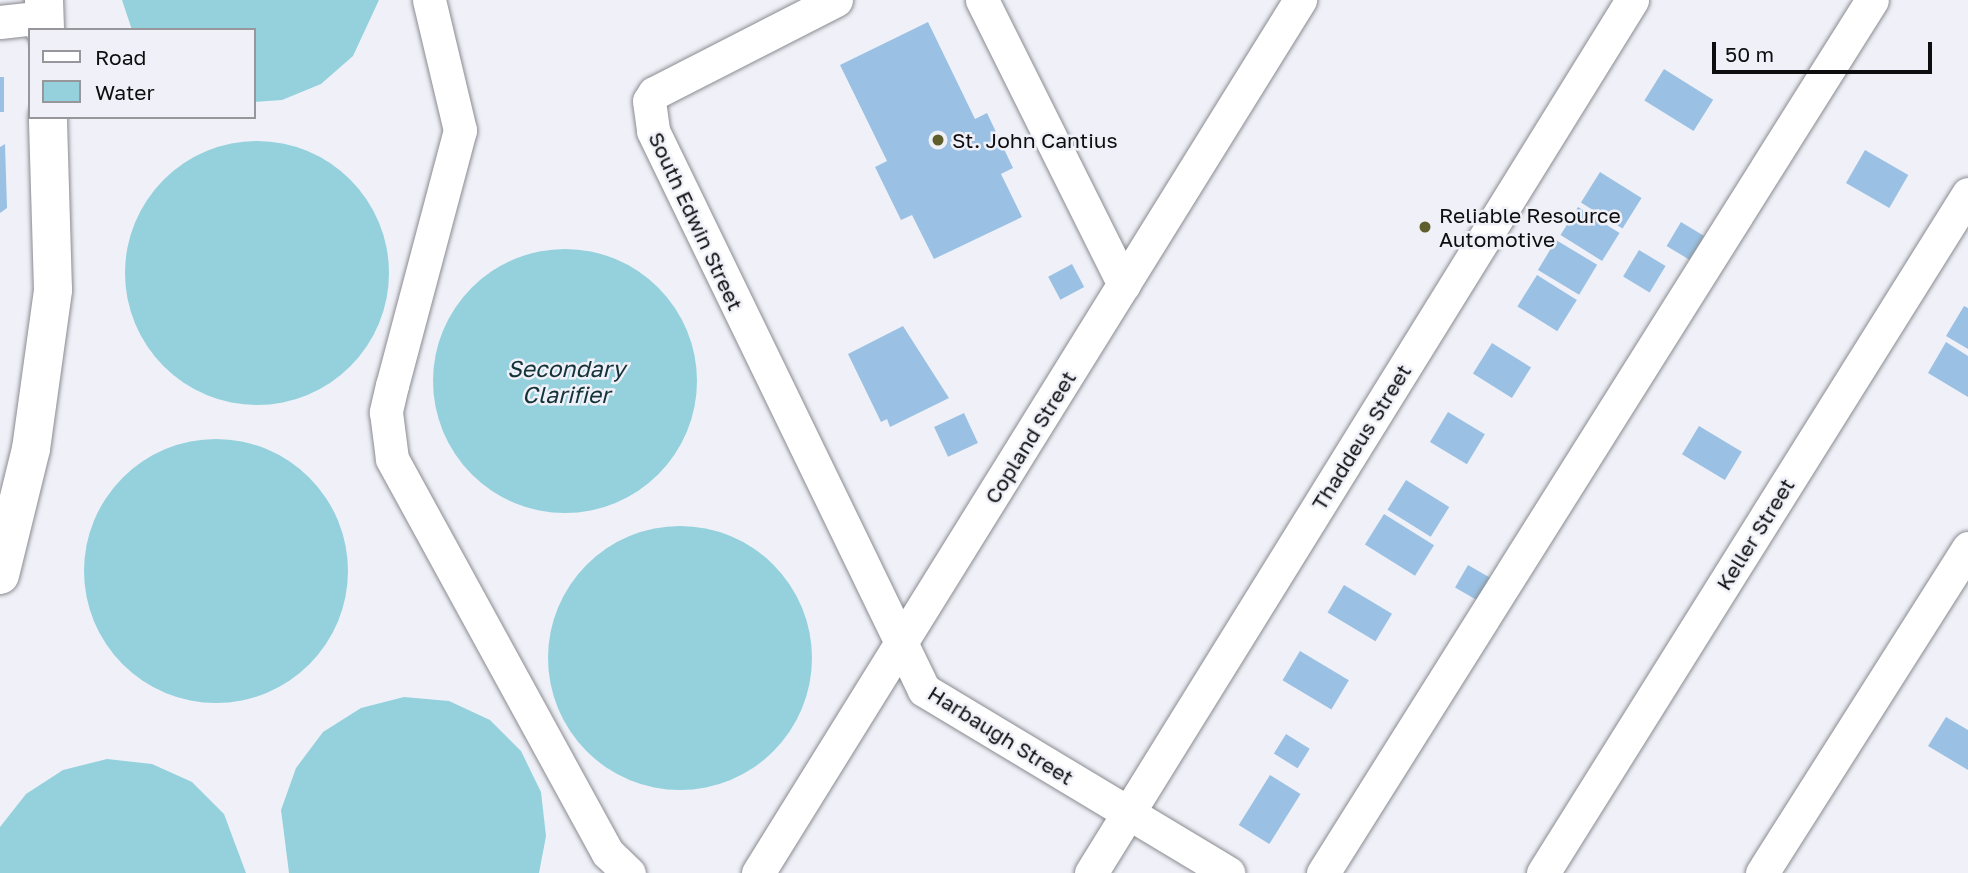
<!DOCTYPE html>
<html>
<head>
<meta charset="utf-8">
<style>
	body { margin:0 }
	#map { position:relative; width:1968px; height:873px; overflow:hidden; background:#f0f1f8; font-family:"Golos Text",sans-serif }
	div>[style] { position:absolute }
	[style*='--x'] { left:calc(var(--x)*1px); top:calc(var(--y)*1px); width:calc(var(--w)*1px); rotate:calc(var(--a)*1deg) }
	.water>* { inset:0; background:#94d1dd }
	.round { border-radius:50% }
	.building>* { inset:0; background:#9ac1e3; transform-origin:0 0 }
	.roads { filter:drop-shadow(0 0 2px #8a8b91) drop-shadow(0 0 2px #8a8b91) }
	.minor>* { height:33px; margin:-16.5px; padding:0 16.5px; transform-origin:16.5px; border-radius:16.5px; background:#fff }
	.major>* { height:38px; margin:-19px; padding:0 19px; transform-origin:19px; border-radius:19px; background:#fff }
	.dots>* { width:19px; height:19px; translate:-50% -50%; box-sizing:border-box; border:4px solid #f0f1f8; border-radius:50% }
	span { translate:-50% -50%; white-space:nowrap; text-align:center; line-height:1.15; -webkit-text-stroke:5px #f0f1f8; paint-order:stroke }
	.poi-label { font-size:21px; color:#0e0e10 }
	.left { translate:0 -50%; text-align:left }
	.street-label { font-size:21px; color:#0e0e10 }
	.water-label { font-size:23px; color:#143339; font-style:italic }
	.legend { position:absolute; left:28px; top:28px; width:228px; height:91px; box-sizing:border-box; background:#f0f1f8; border:2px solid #96969b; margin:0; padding:9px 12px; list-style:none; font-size:21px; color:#0e0e10 }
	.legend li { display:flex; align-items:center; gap:14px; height:35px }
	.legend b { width:35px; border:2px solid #96969b }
	.scale { position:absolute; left:1712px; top:42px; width:220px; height:32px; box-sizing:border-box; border:4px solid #0e0e10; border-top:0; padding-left:9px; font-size:21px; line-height:24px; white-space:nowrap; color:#0e0e10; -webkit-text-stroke:5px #f0f1f8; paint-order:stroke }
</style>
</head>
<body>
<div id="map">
	<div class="water">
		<i style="clip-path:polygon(122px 0,379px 0,353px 56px,321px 84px,282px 100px,254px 102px,254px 30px,132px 30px)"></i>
		<i class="round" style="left:125px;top:141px;width:264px;height:264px"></i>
		<i class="round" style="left:433px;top:249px;width:264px;height:264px"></i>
		<i class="round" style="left:84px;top:439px;width:264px;height:264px"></i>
		<i class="round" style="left:548px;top:526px;width:264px;height:264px"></i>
		<i style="clip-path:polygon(404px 697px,449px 701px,490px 720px,521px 751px,541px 792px,546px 836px,539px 873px,289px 873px,281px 810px,296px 768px,323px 732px,361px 708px)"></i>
		<i style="clip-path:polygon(107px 759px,152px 764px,192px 782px,224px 814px,246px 873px,0 873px,0 827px,26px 794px,63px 770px)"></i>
	</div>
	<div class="building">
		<i style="clip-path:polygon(928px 22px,975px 119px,987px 113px,1013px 168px,1001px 174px,1022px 217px,934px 259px,912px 215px,901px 220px,875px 167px,887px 161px,840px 65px)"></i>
		<i style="left:1664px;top:69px;width:58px;height:37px;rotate:32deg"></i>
		<i style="left:4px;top:77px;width:35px;height:4px;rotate:90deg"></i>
		<i style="clip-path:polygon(5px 144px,7px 208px,0 213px,0 147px)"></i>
		<i style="left:1865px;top:150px;width:50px;height:38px;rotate:30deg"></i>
		<i style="left:1600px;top:172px;width:49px;height:36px;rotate:32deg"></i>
		<i style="left:1578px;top:207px;width:49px;height:33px;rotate:32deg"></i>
		<i style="left:1681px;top:222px;width:27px;height:28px;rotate:31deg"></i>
		<i style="left:1556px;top:240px;width:48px;height:35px;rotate:31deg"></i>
		<i style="left:1639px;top:250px;width:31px;height:31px;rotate:31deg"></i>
		<i style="left:1072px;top:264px;width:26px;height:27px;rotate:62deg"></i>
		<i style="left:1537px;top:275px;width:47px;height:37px;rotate:32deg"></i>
		<i style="clip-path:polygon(1964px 306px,1968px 308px,1968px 349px,1946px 336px)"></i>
		<i style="clip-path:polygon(903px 326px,949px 398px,890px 427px,887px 419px,881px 422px,848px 354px)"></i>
		<i style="clip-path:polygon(1946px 342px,1968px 356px,1968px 397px,1928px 373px)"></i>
		<i style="left:1492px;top:343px;width:46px;height:36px;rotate:32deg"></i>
		<i style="left:1448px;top:412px;width:43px;height:35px;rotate:31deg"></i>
		<i style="left:964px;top:413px;width:33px;height:33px;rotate:65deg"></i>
		<i style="left:1699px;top:426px;width:50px;height:33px;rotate:31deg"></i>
		<i style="left:1406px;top:480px;width:51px;height:35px;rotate:32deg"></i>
		<i style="left:1384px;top:514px;width:59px;height:36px;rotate:32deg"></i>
		<i style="left:1468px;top:565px;width:28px;height:26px;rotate:30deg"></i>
		<i style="left:1344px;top:585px;width:56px;height:32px;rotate:31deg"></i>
		<i style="left:1300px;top:651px;width:57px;height:34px;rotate:31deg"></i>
		<i style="clip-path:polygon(1946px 717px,1968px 730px,1968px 770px,1928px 746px)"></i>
		<i style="left:1286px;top:734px;width:28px;height:23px;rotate:32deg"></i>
		<i style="left:1270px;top:775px;width:36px;height:59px;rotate:32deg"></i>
	</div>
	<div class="roads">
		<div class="minor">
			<i style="--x:429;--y:0;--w:134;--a:76.6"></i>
			<i style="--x:460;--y:130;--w:264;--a:104.9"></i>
			<i style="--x:392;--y:385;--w:28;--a:103"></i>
			<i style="--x:386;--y:412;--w:47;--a:82.7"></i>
			<i style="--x:392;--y:459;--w:449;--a:61.3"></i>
			<i style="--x:608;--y:853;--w:29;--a:44"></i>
			<i style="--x:836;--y:0;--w:204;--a:152.9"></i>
			<i style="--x:654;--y:93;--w:9;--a:122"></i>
			<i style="--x:649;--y:101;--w:30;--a:82"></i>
			<i style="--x:653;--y:131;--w:621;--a:64.14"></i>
			<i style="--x:924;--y:690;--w:355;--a:31"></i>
			<i style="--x:982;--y:0;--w:318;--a:63.5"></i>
			<i style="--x:0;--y:22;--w:44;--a:-6.5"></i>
			<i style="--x:758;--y:873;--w:1028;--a:-58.17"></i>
			<i style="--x:1091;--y:873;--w:1027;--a:-58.21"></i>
			<i style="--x:1323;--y:873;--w:1031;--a:-57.84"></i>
			<i style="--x:1543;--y:873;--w:801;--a:-57.96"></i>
			<i style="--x:1762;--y:873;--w:385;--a:-57.6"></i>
		</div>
		<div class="major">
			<i style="--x:44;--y:0;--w:30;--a:88"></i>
			<i style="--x:0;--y:575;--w:130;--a:-76.2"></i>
			<i style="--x:31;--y:449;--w:161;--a:-82.1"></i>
			<i style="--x:53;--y:290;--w:173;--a:-91.7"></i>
		</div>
	</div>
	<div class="dots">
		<i style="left:938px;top:140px;background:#5e5f2d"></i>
		<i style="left:1425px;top:227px;background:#5e5f2d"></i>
	</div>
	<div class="poi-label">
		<span class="left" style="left:952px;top:140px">St. John Cantius</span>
		<span class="left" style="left:1439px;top:227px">Reliable Resource<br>Automotive</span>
	</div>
	<div class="street-label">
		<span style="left:696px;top:221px;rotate:65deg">South Edwin Street</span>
		<span style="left:1030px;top:437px;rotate:-58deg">Copland Street</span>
		<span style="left:1361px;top:437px;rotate:-58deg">Thaddeus Street</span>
		<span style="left:1755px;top:534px;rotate:-58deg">Keller Street</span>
		<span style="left:1001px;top:735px;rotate:32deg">Harbaugh Street</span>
	</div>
	<div class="water-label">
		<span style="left:566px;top:381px">Secondary<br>Clarifier</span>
	</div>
	<ul class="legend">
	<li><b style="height:9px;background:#fff"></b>Road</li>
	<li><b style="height:19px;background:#94d1dd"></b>Water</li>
	</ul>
	<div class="scale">50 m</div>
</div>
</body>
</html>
